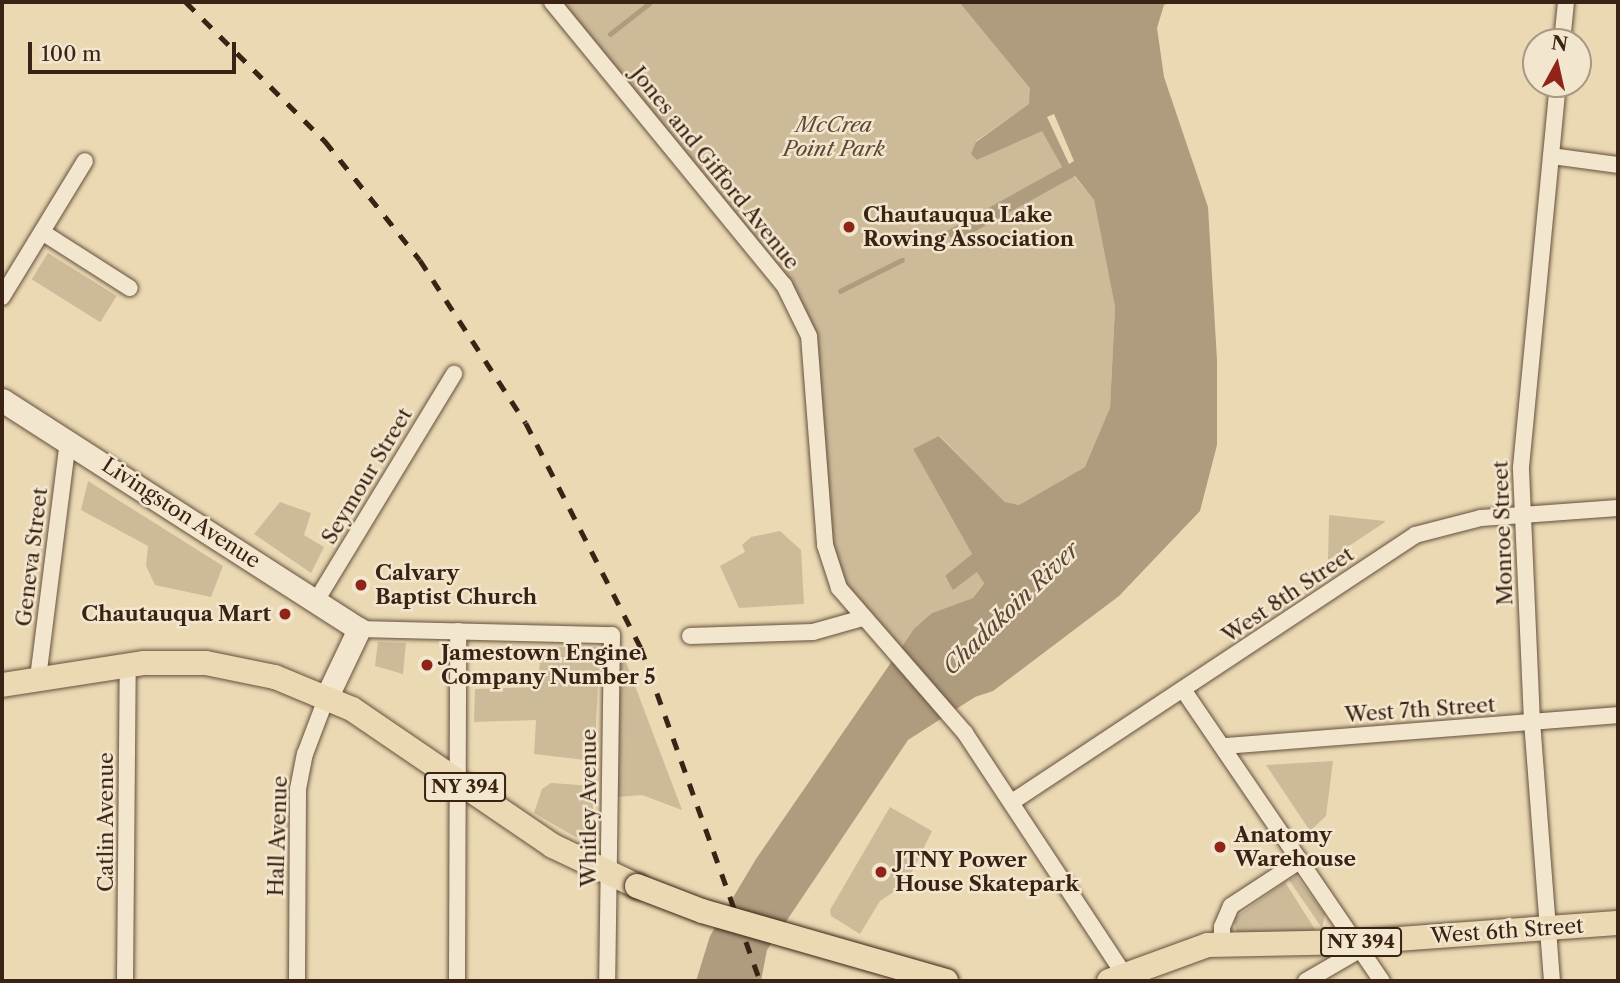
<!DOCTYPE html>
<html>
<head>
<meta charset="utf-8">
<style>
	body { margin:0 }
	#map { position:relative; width:1620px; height:983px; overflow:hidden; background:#ebd9b4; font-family:"Libre Caslon Text",serif }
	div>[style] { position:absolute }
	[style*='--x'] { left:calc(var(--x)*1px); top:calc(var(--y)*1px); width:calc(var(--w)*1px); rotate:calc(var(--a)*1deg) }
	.green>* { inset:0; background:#cdba99; transform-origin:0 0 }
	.water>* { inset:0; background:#af9b7e }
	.pier>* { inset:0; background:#ebd9b4 }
	.stream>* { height:4.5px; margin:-2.25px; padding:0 2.25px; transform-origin:2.25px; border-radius:2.25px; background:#af9b7e }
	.roads { filter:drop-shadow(0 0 2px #66503c) drop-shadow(0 0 2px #66503c) }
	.street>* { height:16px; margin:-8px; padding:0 8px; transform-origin:8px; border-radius:8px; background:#f2e6ce }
	.secondary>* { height:23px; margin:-11.5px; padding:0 11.5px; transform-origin:11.5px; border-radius:11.5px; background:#f2e6ce }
	.primary>* { height:24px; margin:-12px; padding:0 12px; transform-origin:12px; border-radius:12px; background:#ebd9b4 }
	.rail>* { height:4.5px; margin-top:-2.25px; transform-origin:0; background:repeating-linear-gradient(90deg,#3a2214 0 12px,transparent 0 24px) }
	.bridges { filter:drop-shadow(0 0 2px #3a2214) drop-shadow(0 0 2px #3a2214) }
	.primary-bridge>* { height:24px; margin:-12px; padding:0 12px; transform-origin:12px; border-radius:12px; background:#ebd9b4 }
	.dots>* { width:19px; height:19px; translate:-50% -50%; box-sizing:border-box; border:4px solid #f2e6ce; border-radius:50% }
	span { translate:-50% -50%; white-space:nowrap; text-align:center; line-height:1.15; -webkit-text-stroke:5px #f2e6ce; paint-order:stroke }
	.shield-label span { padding:2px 5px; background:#f2e6ce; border:2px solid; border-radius:5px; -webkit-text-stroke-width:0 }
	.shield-label { font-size:19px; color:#3a2214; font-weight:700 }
	.park-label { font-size:21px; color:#5f4835; font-style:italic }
	.street-label { font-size:21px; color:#3a2214 }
	.poi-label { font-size:21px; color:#3a2214; font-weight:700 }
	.left { translate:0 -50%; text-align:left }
	.right { translate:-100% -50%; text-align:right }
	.water-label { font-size:23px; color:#5d4634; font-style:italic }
	.frame { position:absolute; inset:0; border:4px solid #3a2214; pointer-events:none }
	.north { position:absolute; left:1522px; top:28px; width:70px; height:70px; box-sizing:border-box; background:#f2e6ce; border:2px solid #a89884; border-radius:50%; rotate:8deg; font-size:19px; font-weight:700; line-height:28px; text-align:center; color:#3a2214 }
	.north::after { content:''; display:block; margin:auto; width:24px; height:32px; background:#8f2418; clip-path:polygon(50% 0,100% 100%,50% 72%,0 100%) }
	.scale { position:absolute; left:28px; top:42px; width:208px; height:32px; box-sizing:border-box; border:4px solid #3a2214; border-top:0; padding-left:9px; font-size:21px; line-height:24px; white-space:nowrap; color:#3a2214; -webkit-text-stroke:5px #f2e6ce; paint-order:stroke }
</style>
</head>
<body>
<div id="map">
	<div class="green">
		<i style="clip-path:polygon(550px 2px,959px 2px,1030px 87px,1030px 104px,976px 141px,977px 160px,1042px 130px,1062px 167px,946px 232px,1074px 176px,1094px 200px,1115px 307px,1110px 408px,1096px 449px,1085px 467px,1019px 505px,1005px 502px,940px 436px,913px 449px,972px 554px,945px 577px,953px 589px,978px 571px,984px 582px,973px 598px,932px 613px,894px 654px,839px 588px,798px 309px)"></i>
		<i style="left:48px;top:253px;width:81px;height:31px;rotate:32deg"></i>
		<i style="clip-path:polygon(88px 481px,223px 566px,211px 597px,155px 585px,146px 566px,148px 546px,81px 510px)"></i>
		<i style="clip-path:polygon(280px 502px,311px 513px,304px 535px,324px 547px,311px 573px,254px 534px)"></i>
		<i style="clip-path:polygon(1329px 515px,1385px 521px,1385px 522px,1328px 560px)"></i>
		<i style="clip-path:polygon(780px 531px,801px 550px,804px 604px,739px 608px,720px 566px,745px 552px,742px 545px,751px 537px)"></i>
		<i style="clip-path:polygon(378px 642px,406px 643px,403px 674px,375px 666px)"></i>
		<i style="clip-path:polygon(541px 647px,600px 647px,594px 761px,534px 754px,536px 720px,474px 722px,475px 689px,538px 687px)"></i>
		<i style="clip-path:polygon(623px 654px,682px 810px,642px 795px,617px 797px,615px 657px)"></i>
		<i style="clip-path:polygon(1333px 761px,1326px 816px,1310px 831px,1266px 765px)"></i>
		<i style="clip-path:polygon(551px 783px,594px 786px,592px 829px,587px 838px,579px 839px,534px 813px,542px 789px)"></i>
		<i style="clip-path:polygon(890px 807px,932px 831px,906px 884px,880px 901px,860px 934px,831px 916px,830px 910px)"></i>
		<i style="clip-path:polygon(1296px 876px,1325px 914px,1322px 928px,1289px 880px)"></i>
		<i style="clip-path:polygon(1285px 882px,1316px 931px,1237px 932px,1233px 919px)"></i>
	</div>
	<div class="water">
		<i style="clip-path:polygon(959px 2px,1172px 2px,1164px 5px,1157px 28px,1164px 77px,1208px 207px,1217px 360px,1217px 445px,1200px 511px,1119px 596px,993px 691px,975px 697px,908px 740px,767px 950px,761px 981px,696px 981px,710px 936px,756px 859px,914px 629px,932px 613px,973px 598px,984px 583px,977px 572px,953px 590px,945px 576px,972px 554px,913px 449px,939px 436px,1005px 502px,1019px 505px,1085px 467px,1110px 408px,1115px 307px,1094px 200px,1075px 176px,956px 242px,945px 232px,1062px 167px,1042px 131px,977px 160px,971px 154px,976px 142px,1029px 104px,1030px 88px)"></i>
	</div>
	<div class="pier">
		<i style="clip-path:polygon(1054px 114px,1074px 161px,1069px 164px,1047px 117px)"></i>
	</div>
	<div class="stream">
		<i style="--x:610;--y:34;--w:52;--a:-38"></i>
		<i style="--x:840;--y:291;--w:69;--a:-26.6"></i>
	</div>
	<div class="roads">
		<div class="street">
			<i style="--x:552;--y:2;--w:366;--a:50.7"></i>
			<i style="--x:784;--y:285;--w:57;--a:63.9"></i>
			<i style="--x:809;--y:336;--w:210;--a:85.6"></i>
			<i style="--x:825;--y:545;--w:45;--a:72"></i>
			<i style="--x:839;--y:588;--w:192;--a:49"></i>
			<i style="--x:965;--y:733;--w:296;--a:56.6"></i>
			<i style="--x:1562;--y:42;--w:40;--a:-84.3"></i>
			<i style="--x:1551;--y:156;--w:68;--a:7.7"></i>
			<i style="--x:42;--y:232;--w:104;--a:32.5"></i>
			<i style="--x:2;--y:297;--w:159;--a:-58.6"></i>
			<i style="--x:316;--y:601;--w:266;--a:-58.7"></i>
			<i style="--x:359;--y:629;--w:253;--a:1.4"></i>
			<i style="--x:612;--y:635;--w:346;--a:90.8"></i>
			<i style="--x:690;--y:636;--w:123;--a:-1.9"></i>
			<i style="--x:813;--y:632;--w:52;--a:-15.6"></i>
			<i style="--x:38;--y:678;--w:240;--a:-82.8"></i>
			<i style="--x:1184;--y:691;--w:351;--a:55.7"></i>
			<i style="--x:1225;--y:746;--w:394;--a:-4.5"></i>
			<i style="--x:1012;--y:802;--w:483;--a:-33.5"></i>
			<i style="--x:1415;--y:535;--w:68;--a:-14.4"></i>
			<i style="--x:1481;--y:518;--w:137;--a:-4.2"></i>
			<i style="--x:1222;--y:945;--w:18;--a:-90"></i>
			<i style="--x:1222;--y:927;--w:23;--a:-67"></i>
			<i style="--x:1231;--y:906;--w:80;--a:-33.3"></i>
			<i style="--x:125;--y:981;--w:317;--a:-89.5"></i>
			<i style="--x:297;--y:981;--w:192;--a:-89.7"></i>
			<i style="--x:298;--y:789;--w:36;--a:-79"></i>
			<i style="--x:305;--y:754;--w:62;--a:-69.2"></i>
			<i style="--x:457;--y:981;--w:350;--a:-89.8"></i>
			<i style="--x:1306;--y:981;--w:64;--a:-30.2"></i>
			<i style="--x:1552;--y:981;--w:260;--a:-94.4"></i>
			<i style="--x:1532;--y:722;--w:255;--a:-92.5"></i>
			<i style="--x:1521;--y:467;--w:385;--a:-84.5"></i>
		</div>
		<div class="secondary">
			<i style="--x:2;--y:400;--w:424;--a:32.7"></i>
			<i style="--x:359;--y:629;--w:74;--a:115.5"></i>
		</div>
		<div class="primary">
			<i style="--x:2;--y:685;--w:144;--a:-8.8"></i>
			<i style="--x:144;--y:663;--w:62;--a:0"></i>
			<i style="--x:206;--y:663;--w:70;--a:11.5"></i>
			<i style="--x:275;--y:677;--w:83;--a:22.6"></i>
			<i style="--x:352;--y:709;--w:243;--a:34.3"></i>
			<i style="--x:553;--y:846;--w:93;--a:25.5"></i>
			<i style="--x:1109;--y:981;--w:105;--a:-20"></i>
			<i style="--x:1208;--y:945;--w:149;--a:-1.2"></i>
			<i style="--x:1357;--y:942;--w:262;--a:-4.2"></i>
		</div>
	</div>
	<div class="rail">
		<i style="--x:186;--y:2;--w:197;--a:45"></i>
		<i style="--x:325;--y:141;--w:152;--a:51.4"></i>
		<i style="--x:420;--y:260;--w:194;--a:57"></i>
		<i style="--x:526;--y:423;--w:253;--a:62.9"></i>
		<i style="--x:641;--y:648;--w:354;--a:70.3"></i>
	</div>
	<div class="bridges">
		<div class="primary-bridge">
			<i style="--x:637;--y:886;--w:70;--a:21"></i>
			<i style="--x:702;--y:911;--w:254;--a:16"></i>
		</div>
	</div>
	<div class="dots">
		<i style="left:849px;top:227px;background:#8f2418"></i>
		<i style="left:361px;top:585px;background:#8f2418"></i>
		<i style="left:285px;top:614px;background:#8f2418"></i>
		<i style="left:427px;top:665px;background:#8f2418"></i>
		<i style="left:1220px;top:847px;background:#8f2418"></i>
		<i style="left:881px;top:872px;background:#8f2418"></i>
	</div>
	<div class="shield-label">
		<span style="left:465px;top:787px">NY 394</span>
		<span style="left:1361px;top:942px">NY 394</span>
	</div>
	<div class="park-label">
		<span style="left:834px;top:137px">McCrea<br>Point Park</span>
	</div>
	<div class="street-label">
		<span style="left:715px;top:168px;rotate:51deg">Jones and Gifford Avenue</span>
		<span style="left:367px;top:476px;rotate:-59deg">Seymour Street</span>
		<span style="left:181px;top:513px;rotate:33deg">Livingston Avenue</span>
		<span style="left:1503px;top:533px;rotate:-92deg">Monroe Street</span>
		<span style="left:32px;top:557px;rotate:-83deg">Geneva Street</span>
		<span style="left:1288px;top:595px;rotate:-34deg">West 8th Street</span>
		<span style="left:1420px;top:710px;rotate:-4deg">West 7th Street</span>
		<span style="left:589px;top:808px;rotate:-90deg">Whitley Avenue</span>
		<span style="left:106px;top:822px;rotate:-90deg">Catlin Avenue</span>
		<span style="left:278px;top:836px;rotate:-88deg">Hall Avenue</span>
		<span style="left:1507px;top:931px;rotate:-4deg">West 6th Street</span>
	</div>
	<div class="poi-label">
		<span class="left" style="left:863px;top:227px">Chautauqua Lake<br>Rowing Association</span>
		<span class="left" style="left:375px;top:585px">Calvary<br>Baptist Church</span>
		<span class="right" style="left:271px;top:614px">Chautauqua Mart</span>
		<span class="left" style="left:441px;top:665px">Jamestown Engine<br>Company Number 5</span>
		<span class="left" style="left:1234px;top:847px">Anatomy<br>Warehouse</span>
		<span class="left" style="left:895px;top:872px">JTNY Power<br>House Skatepark</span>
	</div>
	<div class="water-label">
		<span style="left:1011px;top:608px;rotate:-44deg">Chadakoin River</span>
	</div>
	<div class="frame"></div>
	<div class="north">N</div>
	<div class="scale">100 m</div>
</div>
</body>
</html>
